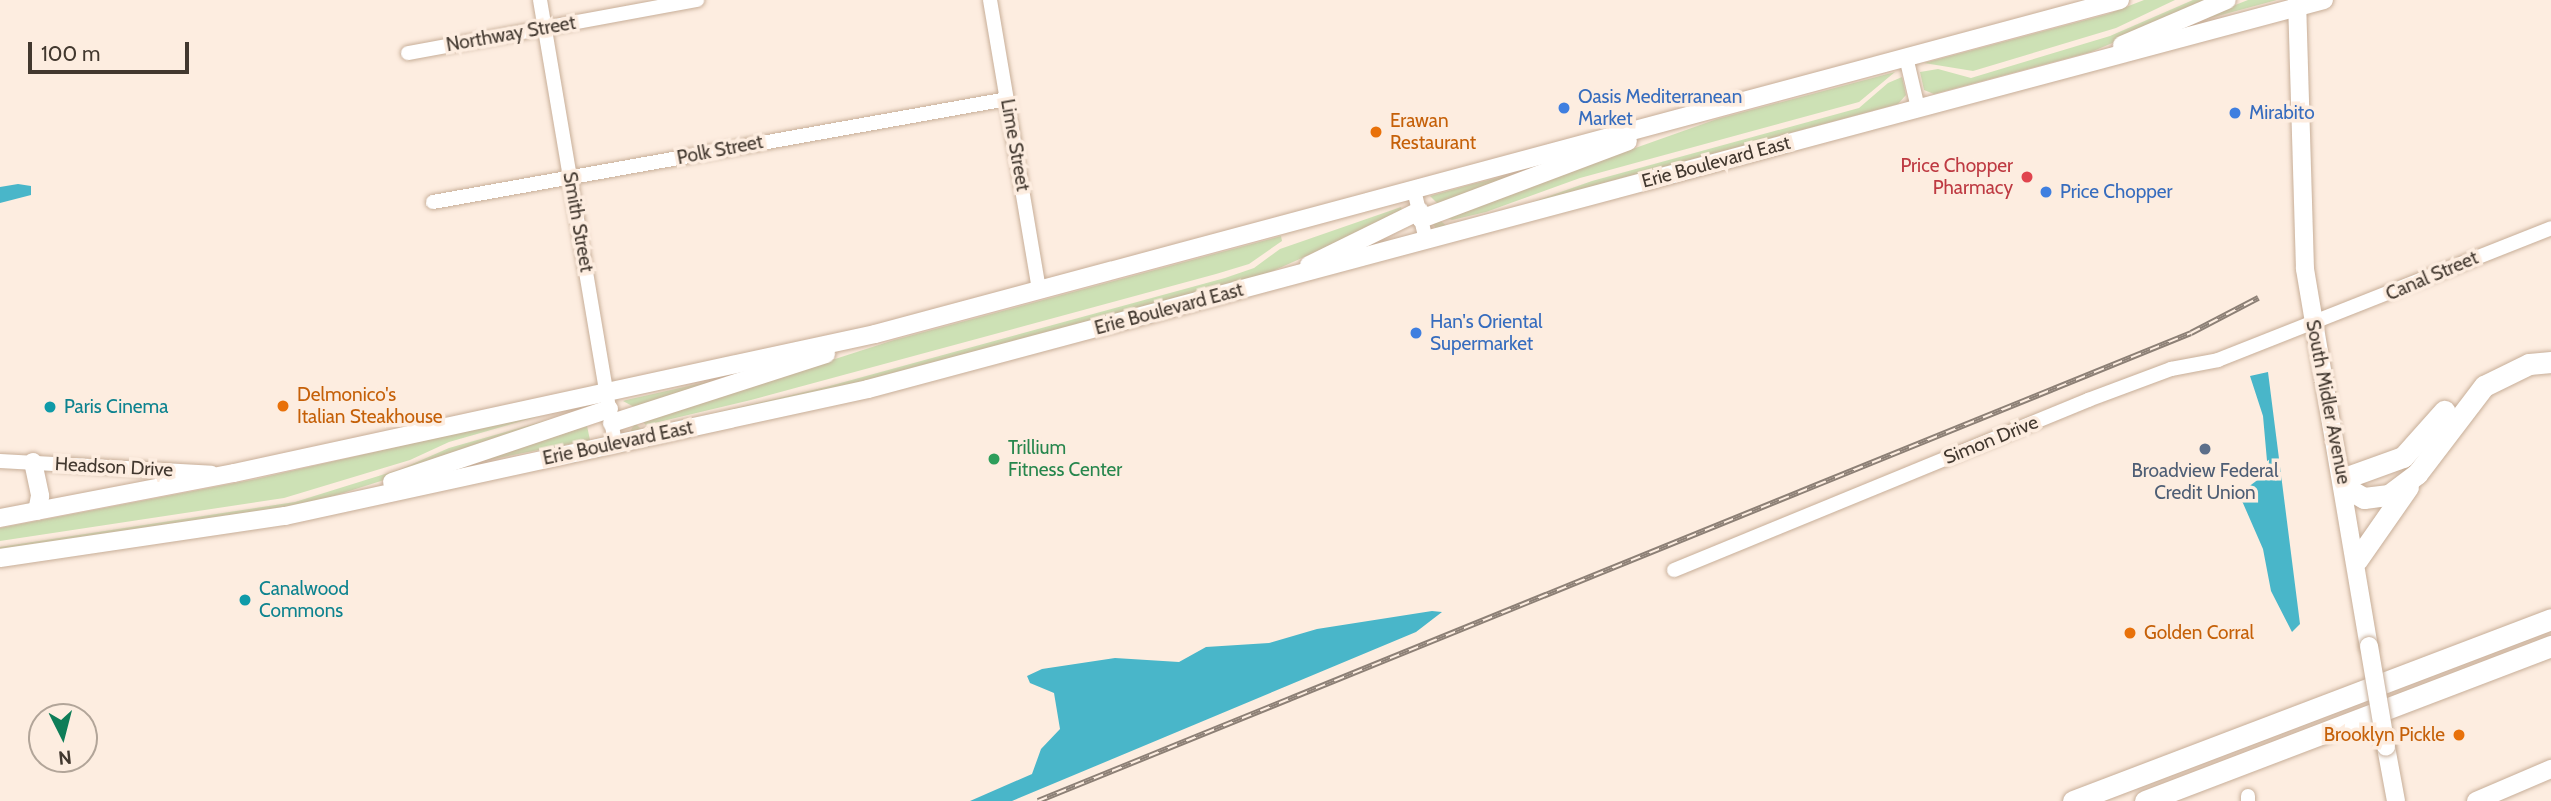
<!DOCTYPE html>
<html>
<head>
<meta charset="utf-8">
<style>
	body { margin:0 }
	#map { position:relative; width:2551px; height:801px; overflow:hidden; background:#fdede0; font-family:Cabin,sans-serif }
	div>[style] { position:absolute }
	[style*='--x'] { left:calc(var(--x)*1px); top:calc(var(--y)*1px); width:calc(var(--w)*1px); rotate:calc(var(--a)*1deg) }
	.green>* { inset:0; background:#cde1b5 }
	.water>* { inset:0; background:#49b6c9 }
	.roads { filter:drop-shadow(0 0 2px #c7ae98) drop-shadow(0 0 2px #c7ae98) }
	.minor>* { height:14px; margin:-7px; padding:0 7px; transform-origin:7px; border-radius:7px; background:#fff }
	.major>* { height:18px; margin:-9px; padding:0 9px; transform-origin:9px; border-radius:9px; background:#fff }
	.highway>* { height:21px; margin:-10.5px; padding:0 10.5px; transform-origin:10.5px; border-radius:10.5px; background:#fff }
	.rail>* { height:6px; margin-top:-3px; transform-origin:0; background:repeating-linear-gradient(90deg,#fdede0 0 10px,#8d8076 0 20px); box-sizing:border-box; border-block:2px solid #8d8076 }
	.bridges { filter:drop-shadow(0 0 2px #c7ae98) drop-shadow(0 0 2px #c7ae98) }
	.major-bridge>* { height:18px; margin:-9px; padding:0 9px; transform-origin:9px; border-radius:9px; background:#fff }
	.dots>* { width:19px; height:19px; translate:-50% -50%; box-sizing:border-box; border:4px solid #fdede0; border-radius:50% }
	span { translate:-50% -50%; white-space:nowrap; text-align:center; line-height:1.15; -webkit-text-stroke:7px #fdede0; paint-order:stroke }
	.street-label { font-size:19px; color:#42382f }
	.shop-label { font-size:19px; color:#366cbe }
	.left { translate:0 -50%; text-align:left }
	.food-label { font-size:19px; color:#c56008 }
	.right { translate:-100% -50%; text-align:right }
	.health-label { font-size:19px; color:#be3a42 }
	.culture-label { font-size:19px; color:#0d838f }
	.leisure-label { font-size:19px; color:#27864d }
	.service-label { font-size:19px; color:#4e5e75 }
	.north { position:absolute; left:28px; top:703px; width:70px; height:70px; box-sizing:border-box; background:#fdede0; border:2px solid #b2a599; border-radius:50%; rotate:174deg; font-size:19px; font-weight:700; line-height:28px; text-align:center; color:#42382f }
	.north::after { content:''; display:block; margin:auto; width:24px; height:32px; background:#0e7d58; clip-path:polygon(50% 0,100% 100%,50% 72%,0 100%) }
	.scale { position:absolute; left:28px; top:42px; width:161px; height:32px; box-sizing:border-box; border:4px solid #42382f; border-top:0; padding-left:9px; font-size:21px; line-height:24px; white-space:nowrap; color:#42382f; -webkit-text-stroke:5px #fdede0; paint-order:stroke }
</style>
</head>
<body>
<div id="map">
	<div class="green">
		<i style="clip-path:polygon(2144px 0,2175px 0,2116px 28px,1973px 71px,1924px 63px,2108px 14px)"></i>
		<i style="clip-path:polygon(2193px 0,2215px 0,2091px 52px,1934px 94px,1924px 90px,1920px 72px,1938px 69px,1971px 78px,2110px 36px)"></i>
		<i style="clip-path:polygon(2248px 0,2277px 0,2199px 21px,2202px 18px)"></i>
		<i style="clip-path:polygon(1895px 72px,1859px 102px,1580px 178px,1486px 212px,1452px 220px,1444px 216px,1717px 119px)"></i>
		<i style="clip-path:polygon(1902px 77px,1906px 95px,1898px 104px,1607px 182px,1530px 207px,1437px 230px,1433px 224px,1438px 219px,1447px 226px,1501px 213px,1592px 181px,1859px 108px,1888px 83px)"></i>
		<i style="clip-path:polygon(1550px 165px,1441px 207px,1430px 196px,1473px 184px)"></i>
		<i style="clip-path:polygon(1401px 207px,1403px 213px,1266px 274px,777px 405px,632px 433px,631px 430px,635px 423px,642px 430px,826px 387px,1225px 278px,1254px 268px,1280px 249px)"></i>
		<i style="clip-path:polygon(1281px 236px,1282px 241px,1249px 264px,1216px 274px,751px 400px,646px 425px,642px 421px,894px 340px)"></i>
		<i style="clip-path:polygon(747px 373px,636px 408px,623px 401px,626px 400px)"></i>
		<i style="clip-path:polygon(567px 408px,449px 442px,410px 460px,284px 498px,0 541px,0 528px,256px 479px)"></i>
		<i style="clip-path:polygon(583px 410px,584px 417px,286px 511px,0 555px,0 547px,295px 502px,401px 469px,449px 448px)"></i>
		<i style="clip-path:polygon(587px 426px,590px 440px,478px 462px)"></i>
	</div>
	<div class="water">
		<i style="clip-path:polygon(18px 184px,31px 186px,31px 195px,0 203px,0 187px)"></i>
		<i style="clip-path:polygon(2268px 372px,2300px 624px,2292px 632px,2271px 591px,2263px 549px,2239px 494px,2268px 472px,2263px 416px,2250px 376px)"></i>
		<i style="clip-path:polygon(1432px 611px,1442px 612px,1416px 632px,1012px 801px,970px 801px,1032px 774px,1041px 749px,1060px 729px,1054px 693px,1030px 683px,1027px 676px,1042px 669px,1115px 658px,1179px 662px,1206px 647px,1269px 643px,1317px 629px)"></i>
	</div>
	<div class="roads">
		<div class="minor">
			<i style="--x:540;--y:0;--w:449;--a:80.4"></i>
			<i style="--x:990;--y:0;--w:294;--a:80.4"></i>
			<i style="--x:408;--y:53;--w:294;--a:-10.4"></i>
			<i style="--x:1906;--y:57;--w:52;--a:76.8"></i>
			<i style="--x:1414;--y:190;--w:51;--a:76.5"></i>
			<i style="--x:433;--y:202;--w:583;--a:-10.17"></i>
			<i style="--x:0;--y:461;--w:212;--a:3.2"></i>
			<i style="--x:1674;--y:570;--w:448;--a:-22.3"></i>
			<i style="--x:2088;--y:400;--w:89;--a:-20.5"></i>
			<i style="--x:2171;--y:369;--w:48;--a:-10.8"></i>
			<i style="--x:2218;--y:360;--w:358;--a:-21.6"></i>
			<i style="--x:2248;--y:796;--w:5;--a:90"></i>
		</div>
		<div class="major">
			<i style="--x:2297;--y:0;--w:269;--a:88.3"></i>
			<i style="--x:2305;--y:269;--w:382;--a:80.4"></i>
			<i style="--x:2122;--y:45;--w:114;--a:-23.2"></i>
			<i style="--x:1421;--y:219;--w:221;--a:-20.6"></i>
			<i style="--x:1309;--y:265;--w:123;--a:-26.1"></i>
			<i style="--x:612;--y:423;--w:225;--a:-17.9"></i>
			<i style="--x:33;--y:462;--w:35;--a:78"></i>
			<i style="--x:40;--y:496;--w:15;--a:101"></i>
			<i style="--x:392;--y:482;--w:229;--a:-18.6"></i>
			<i style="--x:0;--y:518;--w:238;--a:-10.9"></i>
			<i style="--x:234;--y:473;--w:656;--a:-12.24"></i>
			<i style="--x:875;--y:334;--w:1289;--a:-15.02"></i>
			<i style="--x:0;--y:558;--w:288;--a:-8.4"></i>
			<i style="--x:285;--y:516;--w:597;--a:-12.29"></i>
			<i style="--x:868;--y:389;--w:1507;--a:-14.96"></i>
			<i style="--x:2386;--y:747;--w:55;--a:79.5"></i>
			<i style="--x:2476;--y:801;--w:82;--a:-23.1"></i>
		</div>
		<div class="highway">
			<i style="--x:2342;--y:479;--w:65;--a:-19.8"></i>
			<i style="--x:2403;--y:457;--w:62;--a:-48.3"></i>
			<i style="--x:2343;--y:486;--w:24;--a:30"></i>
			<i style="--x:2364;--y:498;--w:25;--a:-7"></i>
			<i style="--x:2389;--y:495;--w:35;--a:-37"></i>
			<i style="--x:2417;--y:474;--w:111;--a:-52.7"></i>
			<i style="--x:2484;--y:386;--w:50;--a:-26.1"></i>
			<i style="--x:2529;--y:364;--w:22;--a:-5"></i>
			<i style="--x:2357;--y:560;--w:89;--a:-55.1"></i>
			<i style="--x:2073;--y:801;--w:511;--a:-20.84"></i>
			<i style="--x:2145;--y:801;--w:435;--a:-20.9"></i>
		</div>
	</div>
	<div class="rail">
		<i style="--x:1038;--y:801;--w:1244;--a:-22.09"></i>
		<i style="--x:2191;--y:333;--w:76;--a:-27.6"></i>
	</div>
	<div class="bridges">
		<div class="major-bridge">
			<i style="--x:2369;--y:646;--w:102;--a:80.4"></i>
		</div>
	</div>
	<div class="dots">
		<i style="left:1564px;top:108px;background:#3f7fe0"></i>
		<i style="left:2235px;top:113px;background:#3f7fe0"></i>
		<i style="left:1376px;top:132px;background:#e8710a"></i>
		<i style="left:2027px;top:177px;background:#e0444e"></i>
		<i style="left:2046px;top:192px;background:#3f7fe0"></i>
		<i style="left:1416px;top:333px;background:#3f7fe0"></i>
		<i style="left:283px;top:406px;background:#e8710a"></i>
		<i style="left:50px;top:407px;background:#0f9aa8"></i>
		<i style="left:2205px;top:449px;background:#5c6f8a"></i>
		<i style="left:994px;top:459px;background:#2e9e5b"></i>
		<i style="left:245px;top:600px;background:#0f9aa8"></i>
		<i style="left:2130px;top:633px;background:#e8710a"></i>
		<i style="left:2459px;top:735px;background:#e8710a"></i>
	</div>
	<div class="street-label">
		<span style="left:511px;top:34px;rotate:-10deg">Northway Street</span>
		<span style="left:1015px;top:145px;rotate:80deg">Lime Street</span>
		<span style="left:720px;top:150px;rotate:-11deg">Polk Street</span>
		<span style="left:1716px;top:162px;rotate:-15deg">Erie Boulevard East</span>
		<span style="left:578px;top:222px;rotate:80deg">Smith Street</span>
		<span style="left:2432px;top:276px;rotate:-23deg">Canal Street</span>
		<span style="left:1169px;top:309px;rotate:-15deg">Erie Boulevard East</span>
		<span style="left:2328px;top:402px;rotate:79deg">South Midler Avenue</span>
		<span style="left:1991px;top:440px;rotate:-22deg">Simon Drive</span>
		<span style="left:618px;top:443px;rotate:-12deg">Erie Boulevard East</span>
		<span style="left:114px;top:467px;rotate:3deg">Headson Drive</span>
	</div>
	<div class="shop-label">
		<span class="left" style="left:1578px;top:108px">Oasis Mediterranean<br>Market</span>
		<span class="left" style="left:2249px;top:113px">Mirabito</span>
		<span class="left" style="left:2060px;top:192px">Price Chopper</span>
		<span class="left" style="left:1430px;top:333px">Han's Oriental<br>Supermarket</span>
	</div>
	<div class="food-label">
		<span class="left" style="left:1390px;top:132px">Erawan<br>Restaurant</span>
		<span class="left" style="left:297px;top:406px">Delmonico's<br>Italian Steakhouse</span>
		<span class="left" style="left:2144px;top:633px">Golden Corral</span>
		<span class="right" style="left:2445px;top:735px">Brooklyn Pickle</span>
	</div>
	<div class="health-label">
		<span class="right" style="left:2013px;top:177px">Price Chopper<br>Pharmacy</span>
	</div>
	<div class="culture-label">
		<span class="left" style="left:64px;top:407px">Paris Cinema</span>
		<span class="left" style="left:259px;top:600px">Canalwood<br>Commons</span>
	</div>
	<div class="leisure-label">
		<span class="left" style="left:1008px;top:459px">Trillium<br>Fitness Center</span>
	</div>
	<div class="service-label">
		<span style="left:2205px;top:482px">Broadview Federal<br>Credit Union</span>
	</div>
	<div class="north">N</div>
	<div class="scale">100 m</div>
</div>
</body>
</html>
